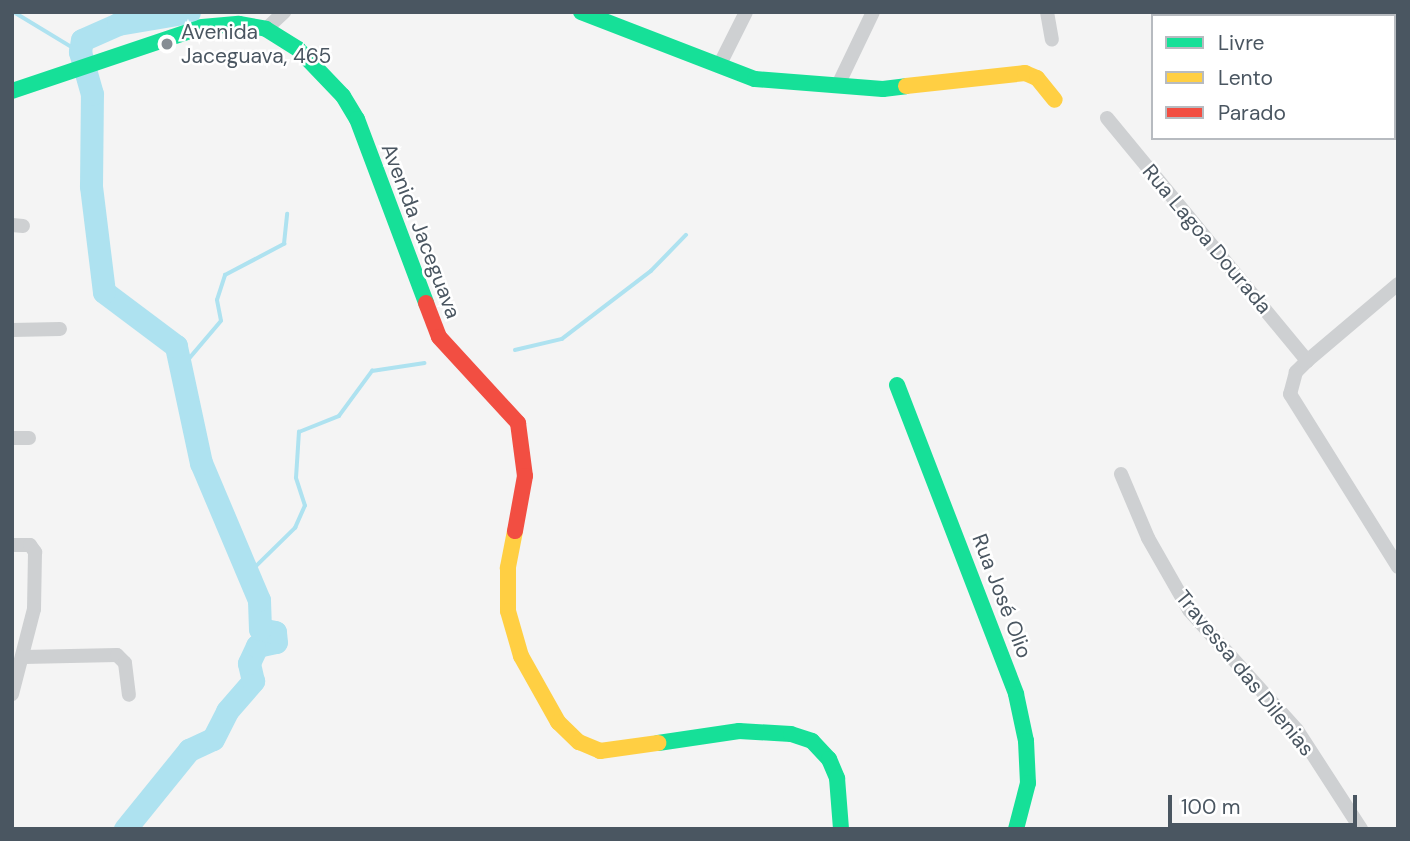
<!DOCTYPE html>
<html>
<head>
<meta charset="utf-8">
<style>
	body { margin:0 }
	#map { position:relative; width:1410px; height:841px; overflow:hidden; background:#f4f4f4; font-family:"DM Sans",sans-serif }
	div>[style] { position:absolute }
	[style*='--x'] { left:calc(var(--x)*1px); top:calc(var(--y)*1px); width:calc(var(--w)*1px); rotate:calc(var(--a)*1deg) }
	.stream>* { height:3.5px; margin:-1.75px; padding:0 1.75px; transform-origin:1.75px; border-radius:1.75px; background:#aee2f0 }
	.river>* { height:23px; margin:-11.5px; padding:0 11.5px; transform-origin:11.5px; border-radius:11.5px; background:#aee2f0 }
	.street>* { height:14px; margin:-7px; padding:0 7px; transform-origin:7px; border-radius:7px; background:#ced0d2 }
	.fast>* { height:16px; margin:-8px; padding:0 8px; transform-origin:8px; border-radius:8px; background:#16e098 }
	.slow>* { height:16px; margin:-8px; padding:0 8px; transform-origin:8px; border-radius:8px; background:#ffcf43 }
	.jam>* { height:16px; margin:-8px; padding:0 8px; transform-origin:8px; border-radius:8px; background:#f24e42 }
	.dots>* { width:19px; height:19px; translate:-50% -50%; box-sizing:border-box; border:4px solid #fff; border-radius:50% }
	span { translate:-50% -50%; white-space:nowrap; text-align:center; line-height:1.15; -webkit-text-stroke:5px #fff; paint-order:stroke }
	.poi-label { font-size:21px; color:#4a5661 }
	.left { translate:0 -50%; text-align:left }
	.street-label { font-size:21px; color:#4a5661 }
	.frame { position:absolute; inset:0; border:14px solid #4a5661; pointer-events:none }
	.legend { position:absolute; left:1151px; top:14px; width:245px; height:126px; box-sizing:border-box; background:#fff; border:2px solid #b7bbc0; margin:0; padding:9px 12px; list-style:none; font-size:21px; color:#4a5661 }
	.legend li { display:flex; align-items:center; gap:14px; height:35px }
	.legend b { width:35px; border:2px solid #b7bbc0 }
	.scale { position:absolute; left:1168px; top:795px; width:189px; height:32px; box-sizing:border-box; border:4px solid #4a5661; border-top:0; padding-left:9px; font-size:21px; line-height:24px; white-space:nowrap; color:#4a5661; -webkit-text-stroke:5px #fff; paint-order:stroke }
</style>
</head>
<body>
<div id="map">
	<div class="stream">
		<i style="--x:14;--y:12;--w:77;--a:31.2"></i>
		<i style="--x:515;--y:350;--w:48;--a:-13.2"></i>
		<i style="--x:562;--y:339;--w:112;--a:-37.4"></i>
		<i style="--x:651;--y:271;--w:50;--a:-45.8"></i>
		<i style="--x:182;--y:367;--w:60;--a:-49.7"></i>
		<i style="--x:221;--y:321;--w:21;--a:-101"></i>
		<i style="--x:217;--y:300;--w:26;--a:-72"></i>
		<i style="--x:225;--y:275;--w:67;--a:-27.7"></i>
		<i style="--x:284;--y:244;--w:30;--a:-84"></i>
		<i style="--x:248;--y:574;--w:66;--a:-44.4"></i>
		<i style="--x:295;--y:528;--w:24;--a:-66"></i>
		<i style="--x:305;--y:506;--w:29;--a:-108"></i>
		<i style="--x:296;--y:478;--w:46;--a:-86.3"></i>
		<i style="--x:299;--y:432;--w:43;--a:-21.8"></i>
		<i style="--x:339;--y:416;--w:56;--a:-53.7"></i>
		<i style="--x:372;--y:371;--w:53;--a:-8.7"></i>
	</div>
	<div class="river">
		<i style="--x:125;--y:829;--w:102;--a:-51"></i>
		<i style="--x:189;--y:750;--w:26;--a:-25"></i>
		<i style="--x:213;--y:739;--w:31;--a:-63"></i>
		<i style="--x:227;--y:711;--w:40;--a:-49"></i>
		<i style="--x:253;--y:681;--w:18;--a:-103"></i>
		<i style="--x:249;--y:663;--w:19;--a:-65"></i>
		<i style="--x:257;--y:646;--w:19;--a:-12"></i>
		<i style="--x:276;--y:642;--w:10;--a:-96"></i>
		<i style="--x:275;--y:632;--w:15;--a:-169"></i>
		<i style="--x:260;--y:629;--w:29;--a:-92"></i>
		<i style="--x:259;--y:600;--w:149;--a:-112.9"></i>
		<i style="--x:201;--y:463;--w:120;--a:-102.1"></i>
		<i style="--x:176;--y:346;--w:90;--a:-143.1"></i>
		<i style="--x:104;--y:292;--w:107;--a:-97"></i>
		<i style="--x:91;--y:186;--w:92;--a:-89.4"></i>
		<i style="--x:92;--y:94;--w:44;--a:-105.9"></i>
		<i style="--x:80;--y:52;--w:12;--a:-81"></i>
		<i style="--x:82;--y:40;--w:39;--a:-24"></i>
		<i style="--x:118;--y:24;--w:72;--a:-9.6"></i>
	</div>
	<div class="street">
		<i style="--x:1047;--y:12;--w:28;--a:80"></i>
		<i style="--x:1362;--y:12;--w:6;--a:45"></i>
		<i style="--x:266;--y:29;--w:25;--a:-43"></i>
		<i style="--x:1394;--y:44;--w:5;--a:37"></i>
		<i style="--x:719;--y:66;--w:60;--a:-63.4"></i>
		<i style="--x:838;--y:85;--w:81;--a:-64.4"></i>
		<i style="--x:1107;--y:118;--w:315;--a:50.5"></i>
		<i style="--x:12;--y:225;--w:11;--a:5"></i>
		<i style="--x:1398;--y:284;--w:119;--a:139.8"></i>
		<i style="--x:1307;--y:361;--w:16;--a:135"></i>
		<i style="--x:1296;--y:372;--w:23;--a:105"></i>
		<i style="--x:1290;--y:394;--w:204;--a:58"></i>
		<i style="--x:12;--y:330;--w:48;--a:-1.2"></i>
		<i style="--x:12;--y:438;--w:17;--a:0"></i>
		<i style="--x:1121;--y:474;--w:69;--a:67.1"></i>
		<i style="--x:1148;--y:538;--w:83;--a:60.3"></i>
		<i style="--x:1189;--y:610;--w:161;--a:48"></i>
		<i style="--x:1297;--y:730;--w:118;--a:57.1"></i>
		<i style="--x:12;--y:545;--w:18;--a:0"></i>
		<i style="--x:30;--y:545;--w:9;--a:54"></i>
		<i style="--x:35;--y:552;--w:57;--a:91"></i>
		<i style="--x:34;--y:609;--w:88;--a:104.5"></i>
		<i style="--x:24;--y:657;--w:93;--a:-1.2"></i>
		<i style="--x:117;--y:655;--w:11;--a:45"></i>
		<i style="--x:125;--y:663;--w:32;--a:83"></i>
	</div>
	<div class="fast">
		<i style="--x:581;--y:12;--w:186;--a:21.1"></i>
		<i style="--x:755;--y:79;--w:128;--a:4.5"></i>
		<i style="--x:883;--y:89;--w:23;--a:-7"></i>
		<i style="--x:12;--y:91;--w:200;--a:-18.6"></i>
		<i style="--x:202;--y:27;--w:37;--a:-5"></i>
		<i style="--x:239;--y:24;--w:27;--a:10"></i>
		<i style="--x:266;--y:29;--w:38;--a:32"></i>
		<i style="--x:298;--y:49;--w:65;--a:46.2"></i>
		<i style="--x:343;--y:96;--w:27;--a:59"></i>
		<i style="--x:357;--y:119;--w:197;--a:69.4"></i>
		<i style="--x:897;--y:385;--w:331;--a:68.9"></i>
		<i style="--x:1016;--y:694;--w:48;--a:78"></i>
		<i style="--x:1026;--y:741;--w:42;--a:87.3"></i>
		<i style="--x:1028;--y:783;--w:48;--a:104.6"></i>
		<i style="--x:658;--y:743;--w:82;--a:-8.4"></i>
		<i style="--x:739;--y:731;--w:52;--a:3.3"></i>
		<i style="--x:791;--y:734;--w:22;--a:18"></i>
		<i style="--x:812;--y:741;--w:25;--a:47"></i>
		<i style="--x:829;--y:759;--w:21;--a:67"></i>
		<i style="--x:837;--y:778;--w:51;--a:85.5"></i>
	</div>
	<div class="slow">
		<i style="--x:906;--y:86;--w:120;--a:-6.2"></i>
		<i style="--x:1025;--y:73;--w:13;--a:23"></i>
		<i style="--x:1037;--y:78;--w:28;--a:51"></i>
		<i style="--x:515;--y:531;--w:38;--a:101"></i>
		<i style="--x:508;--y:568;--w:43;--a:90"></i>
		<i style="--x:508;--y:611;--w:47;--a:73.9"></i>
		<i style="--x:521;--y:656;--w:76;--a:60.7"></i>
		<i style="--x:558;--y:722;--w:29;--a:44"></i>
		<i style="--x:579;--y:742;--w:23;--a:23"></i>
		<i style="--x:600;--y:751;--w:59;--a:-7.9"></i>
	</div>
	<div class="jam">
		<i style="--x:426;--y:303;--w:36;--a:69"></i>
		<i style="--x:439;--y:337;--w:117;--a:47.4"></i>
		<i style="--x:518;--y:423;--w:53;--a:82.5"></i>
		<i style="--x:525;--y:476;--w:56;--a:100.3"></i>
	</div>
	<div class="dots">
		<i style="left:167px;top:44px;background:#868d94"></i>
	</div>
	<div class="poi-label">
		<span class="left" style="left:181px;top:44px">Avenida<br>Jaceguava, 465</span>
	</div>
	<div class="street-label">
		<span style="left:421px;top:231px;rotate:69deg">Avenida Jaceguava</span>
		<span style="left:1207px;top:239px;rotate:50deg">Rua Lagoa Dourada</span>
		<span style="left:1002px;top:596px;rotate:69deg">Rua José Olio</span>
		<span style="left:1245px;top:673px;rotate:51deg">Travessa das Dilenias</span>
	</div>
	<div class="frame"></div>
	<ul class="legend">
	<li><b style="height:9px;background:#16e098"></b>Livre</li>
	<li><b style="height:9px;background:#ffcf43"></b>Lento</li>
	<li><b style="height:9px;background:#f24e42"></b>Parado</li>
	</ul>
	<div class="scale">100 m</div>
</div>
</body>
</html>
